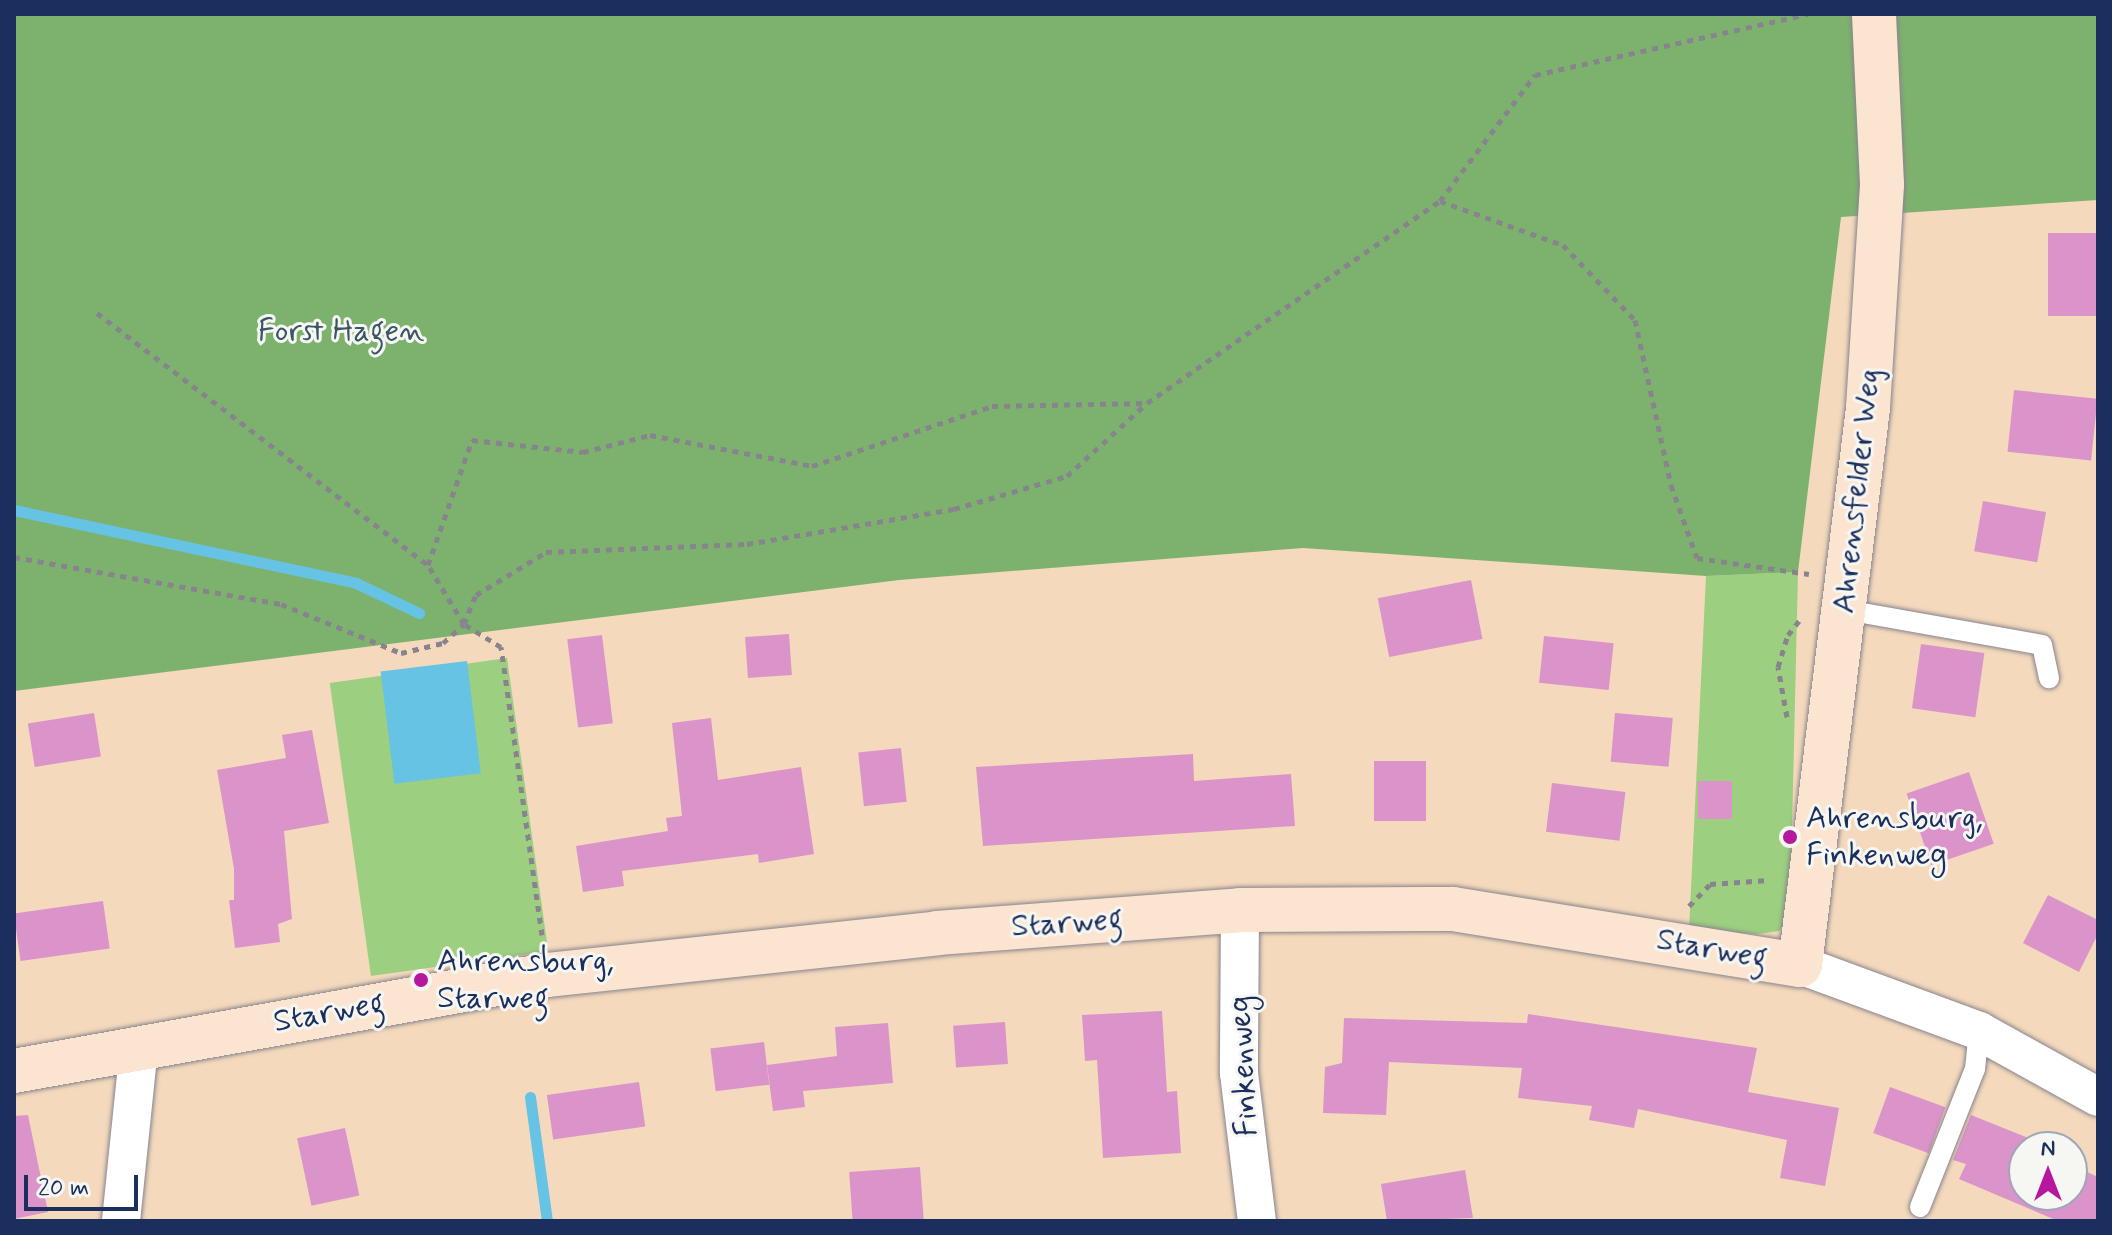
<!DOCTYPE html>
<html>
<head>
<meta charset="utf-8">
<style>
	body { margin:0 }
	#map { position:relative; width:2112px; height:1235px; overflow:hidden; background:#f4d9bc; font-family:Mynerve,sans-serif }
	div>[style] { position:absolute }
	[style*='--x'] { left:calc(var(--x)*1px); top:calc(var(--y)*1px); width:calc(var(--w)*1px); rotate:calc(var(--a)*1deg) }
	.green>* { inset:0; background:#9ccf7f; transform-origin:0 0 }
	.forest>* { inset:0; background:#7db26e }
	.water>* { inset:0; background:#66c3e4; transform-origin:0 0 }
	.stream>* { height:11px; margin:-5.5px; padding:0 5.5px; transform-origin:5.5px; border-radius:5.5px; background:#66c3e4 }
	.building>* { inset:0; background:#db94c9; transform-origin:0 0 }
	.path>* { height:5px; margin-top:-2.5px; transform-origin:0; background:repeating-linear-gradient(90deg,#88848d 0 6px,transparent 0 12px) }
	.roads { filter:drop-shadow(0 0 2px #88848d) drop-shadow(0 0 2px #88848d) }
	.lane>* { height:20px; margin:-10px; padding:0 10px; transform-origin:10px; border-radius:10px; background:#fff }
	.street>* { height:38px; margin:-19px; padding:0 19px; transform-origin:19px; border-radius:19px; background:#fff }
	.secondary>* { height:44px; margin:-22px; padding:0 22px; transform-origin:22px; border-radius:22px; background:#fce5d0 }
	.dots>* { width:22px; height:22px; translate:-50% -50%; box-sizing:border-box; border:4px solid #f6f6f2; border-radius:50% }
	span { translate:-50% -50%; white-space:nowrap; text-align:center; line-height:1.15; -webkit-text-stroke:6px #f6f6f2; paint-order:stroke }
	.park-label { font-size:32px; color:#3b5766 }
	.street-label { font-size:32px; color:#1b2f5e }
	.poi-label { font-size:32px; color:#1b2f5e }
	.left { translate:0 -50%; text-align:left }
	.frame { position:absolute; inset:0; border:16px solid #1b2f5e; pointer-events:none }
	.north { position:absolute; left:2008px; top:1131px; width:80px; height:80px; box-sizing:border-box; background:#f6f6f2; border:2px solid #9ea6b7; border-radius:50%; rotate:0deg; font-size:22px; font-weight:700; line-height:32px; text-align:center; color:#1b2f5e }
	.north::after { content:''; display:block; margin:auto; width:28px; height:36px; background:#b5179e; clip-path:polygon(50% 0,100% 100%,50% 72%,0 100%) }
	.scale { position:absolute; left:24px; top:1175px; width:114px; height:36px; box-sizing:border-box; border:4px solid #1b2f5e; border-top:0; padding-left:10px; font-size:24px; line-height:28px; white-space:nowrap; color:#1b2f5e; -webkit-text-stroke:6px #f6f6f2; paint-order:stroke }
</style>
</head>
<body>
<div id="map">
	<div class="green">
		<i style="clip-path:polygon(1798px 572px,1790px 915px,1779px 931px,1758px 934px,1689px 931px,1706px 576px)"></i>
		<i style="left:507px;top:658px;width:296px;height:179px;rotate:82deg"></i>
	</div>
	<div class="forest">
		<i style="clip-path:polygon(14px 14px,2098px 14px,2098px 200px,1841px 217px,1798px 572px,1706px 576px,1303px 548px,899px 580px,14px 691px)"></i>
	</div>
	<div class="water">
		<i style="left:467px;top:661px;width:113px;height:87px;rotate:83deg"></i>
	</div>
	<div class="stream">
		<i style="--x:14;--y:510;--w:350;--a:12"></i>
		<i style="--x:356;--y:583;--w:70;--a:25.5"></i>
		<i style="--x:530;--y:1097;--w:125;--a:82.2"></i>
	</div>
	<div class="building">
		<i style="left:2048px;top:233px;width:50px;height:83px"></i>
		<i style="left:2014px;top:390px;width:84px;height:62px;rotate:6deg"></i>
		<i style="left:1983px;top:501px;width:64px;height:51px;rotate:10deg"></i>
		<i style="left:1471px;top:580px;width:60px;height:95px;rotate:79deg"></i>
		<i style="left:789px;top:634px;width:41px;height:44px;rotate:86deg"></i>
		<i style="left:602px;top:635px;width:89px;height:35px;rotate:83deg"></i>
		<i style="left:1544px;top:636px;width:70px;height:47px;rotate:6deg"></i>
		<i style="left:1921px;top:644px;width:64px;height:65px;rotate:8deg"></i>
		<i style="left:94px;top:713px;width:44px;height:67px;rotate:81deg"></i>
		<i style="left:1615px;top:713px;width:58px;height:49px;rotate:5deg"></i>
		<i style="clip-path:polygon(711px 718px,718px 780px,801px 767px,814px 854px,759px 863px,758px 854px,622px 871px,624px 886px,583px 892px,576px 846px,668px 831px,666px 818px,682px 816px,672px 723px)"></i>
		<i style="clip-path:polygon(312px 730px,329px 823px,284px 831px,292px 919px,278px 924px,280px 942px,235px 948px,229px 900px,234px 900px,234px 869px,217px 770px,286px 758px,282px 735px)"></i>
		<i style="left:901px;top:748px;width:54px;height:43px;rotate:84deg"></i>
		<i style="clip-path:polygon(1193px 754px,1194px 781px,1291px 774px,1295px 826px,983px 846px,976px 767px)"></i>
		<i style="left:1374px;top:761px;width:52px;height:60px"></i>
		<i style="left:1969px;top:772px;width:76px;height:66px;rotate:71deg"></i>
		<i style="left:1698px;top:781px;width:34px;height:38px"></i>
		<i style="left:1552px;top:783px;width:74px;height:49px;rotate:7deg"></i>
		<i style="clip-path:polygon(2048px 895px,2098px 920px,2098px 934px,2079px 972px,2023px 943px)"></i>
		<i style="left:103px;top:901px;width:48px;height:90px;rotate:82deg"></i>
		<i style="clip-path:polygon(1162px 1011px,1167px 1092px,1177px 1091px,1181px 1153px,1103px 1158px,1097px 1060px,1085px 1061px,1082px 1015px)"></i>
		<i style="clip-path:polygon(1528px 1014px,1757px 1048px,1748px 1092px,1839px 1108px,1825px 1186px,1780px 1178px,1787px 1140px,1638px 1109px,1634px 1128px,1589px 1120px,1592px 1106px,1518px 1098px,1522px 1068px,1389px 1062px,1386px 1115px,1323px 1113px,1325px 1067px,1342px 1063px,1344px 1018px,1527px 1023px)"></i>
		<i style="left:1005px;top:1022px;width:42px;height:52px;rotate:86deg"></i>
		<i style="clip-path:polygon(888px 1023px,893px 1083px,803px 1091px,805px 1107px,773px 1111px,767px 1065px,837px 1056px,835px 1027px)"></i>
		<i style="left:764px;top:1042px;width:43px;height:54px;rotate:83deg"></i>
		<i style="left:639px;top:1082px;width:45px;height:93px;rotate:82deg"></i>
		<i style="left:1890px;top:1087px;width:59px;height:49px;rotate:20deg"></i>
		<i style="clip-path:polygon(28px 1115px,48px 1212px,14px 1219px,14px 1116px)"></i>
		<i style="clip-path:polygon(1971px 1115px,2036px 1141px,2035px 1147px,2024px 1147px,2024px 1195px,2072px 1195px,2072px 1165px,2098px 1177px,2098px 1221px,2058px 1221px,1959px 1179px,1966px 1164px,1953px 1160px)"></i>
		<i style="left:345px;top:1128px;width:69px;height:49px;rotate:78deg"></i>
		<i style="left:920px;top:1167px;width:54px;height:71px;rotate:86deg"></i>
		<i style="clip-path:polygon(1465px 1170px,1473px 1218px,1387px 1221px,1381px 1184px)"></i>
	</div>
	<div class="path">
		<i style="--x:1440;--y:201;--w:131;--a:19.7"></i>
		<i style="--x:1563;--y:245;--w:104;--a:46.2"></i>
		<i style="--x:1635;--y:320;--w:169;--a:77.7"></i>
		<i style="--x:1671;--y:485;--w:77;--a:70.4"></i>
		<i style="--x:1697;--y:558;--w:113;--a:8.1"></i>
		<i style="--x:97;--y:313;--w:416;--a:37.3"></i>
		<i style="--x:14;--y:557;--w:271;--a:10"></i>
		<i style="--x:281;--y:604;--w:130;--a:22.2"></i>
		<i style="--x:401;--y:653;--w:43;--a:-13.4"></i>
		<i style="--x:443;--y:643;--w:28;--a:-42"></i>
		<i style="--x:464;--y:624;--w:31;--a:-68"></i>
		<i style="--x:476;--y:595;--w:82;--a:-31.6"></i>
		<i style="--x:546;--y:552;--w:201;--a:-2.3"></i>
		<i style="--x:747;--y:544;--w:210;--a:-9.6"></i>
		<i style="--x:954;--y:509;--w:118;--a:-16.3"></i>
		<i style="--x:1067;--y:476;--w:108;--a:-42.4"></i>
		<i style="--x:1147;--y:403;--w:356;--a:-34.6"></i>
		<i style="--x:1440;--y:201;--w:158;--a:-53"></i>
		<i style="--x:1535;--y:75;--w:280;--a:-12.6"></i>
		<i style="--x:1787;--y:717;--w:51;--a:-100.2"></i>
		<i style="--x:1778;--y:667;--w:34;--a:-73"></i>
		<i style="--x:1788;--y:635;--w:18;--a:-52"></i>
		<i style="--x:1689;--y:906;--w:30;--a:-46"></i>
		<i style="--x:1710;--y:884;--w:59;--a:-3.9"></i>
		<i style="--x:542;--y:935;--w:291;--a:-98.1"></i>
		<i style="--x:501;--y:647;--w:44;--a:-148.1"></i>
		<i style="--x:464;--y:624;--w:69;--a:-121.4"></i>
		<i style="--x:428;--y:565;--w:133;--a:-70.6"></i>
		<i style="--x:472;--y:440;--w:112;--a:6.2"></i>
		<i style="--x:583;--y:452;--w:69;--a:-14.2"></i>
		<i style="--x:650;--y:435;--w:165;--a:10.8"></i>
		<i style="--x:812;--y:466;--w:190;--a:-18.4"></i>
		<i style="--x:992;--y:406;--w:155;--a:-1.1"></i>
	</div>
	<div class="roads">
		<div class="lane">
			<i style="--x:1846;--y:610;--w:199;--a:10.1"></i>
			<i style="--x:2042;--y:645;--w:34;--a:78"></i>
			<i style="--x:1920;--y:1207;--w:149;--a:-68.3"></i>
			<i style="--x:1975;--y:1069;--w:38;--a:-84"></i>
		</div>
		<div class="street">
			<i style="--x:1240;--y:910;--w:163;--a:90.4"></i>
			<i style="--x:1239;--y:1073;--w:149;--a:83.1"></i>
			<i style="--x:1800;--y:965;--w:191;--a:20.2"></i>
			<i style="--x:1979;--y:1031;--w:136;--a:29"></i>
			<i style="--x:121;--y:1221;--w:174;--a:-84.1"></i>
		</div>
		<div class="secondary">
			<i style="--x:14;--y:1071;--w:542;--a:-10.21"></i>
			<i style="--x:547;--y:975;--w:392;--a:-6.1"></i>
			<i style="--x:937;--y:933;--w:304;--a:-4.3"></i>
			<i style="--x:1240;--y:910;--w:213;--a:-0.3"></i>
			<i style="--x:1453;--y:909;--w:351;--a:9.2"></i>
			<i style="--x:1800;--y:965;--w:561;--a:-83.04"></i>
			<i style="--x:1868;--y:408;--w:224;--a:-86.4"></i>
			<i style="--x:1882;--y:184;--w:170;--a:-92.7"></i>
		</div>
	</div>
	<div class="dots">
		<i style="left:1790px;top:837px;background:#b5179e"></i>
		<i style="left:421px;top:980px;background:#b5179e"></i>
	</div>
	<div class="park-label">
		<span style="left:341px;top:331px">Forst Hagen</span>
	</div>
	<div class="street-label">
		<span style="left:1857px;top:491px;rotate:-84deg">Ahrensfelder Weg</span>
		<span style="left:1067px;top:923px;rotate:-4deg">Starweg</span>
		<span style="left:1712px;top:949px;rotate:10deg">Starweg</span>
		<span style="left:329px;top:1013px;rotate:-10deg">Starweg</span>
		<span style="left:1244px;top:1066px;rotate:-93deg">Finkenweg</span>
	</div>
	<div class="poi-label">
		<span class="left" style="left:1806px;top:837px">Ahrensburg,<br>Finkenweg</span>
		<span class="left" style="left:437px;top:980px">Ahrensburg,<br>Starweg</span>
	</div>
	<div class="frame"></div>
	<div class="north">N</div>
	<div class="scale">20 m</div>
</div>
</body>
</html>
